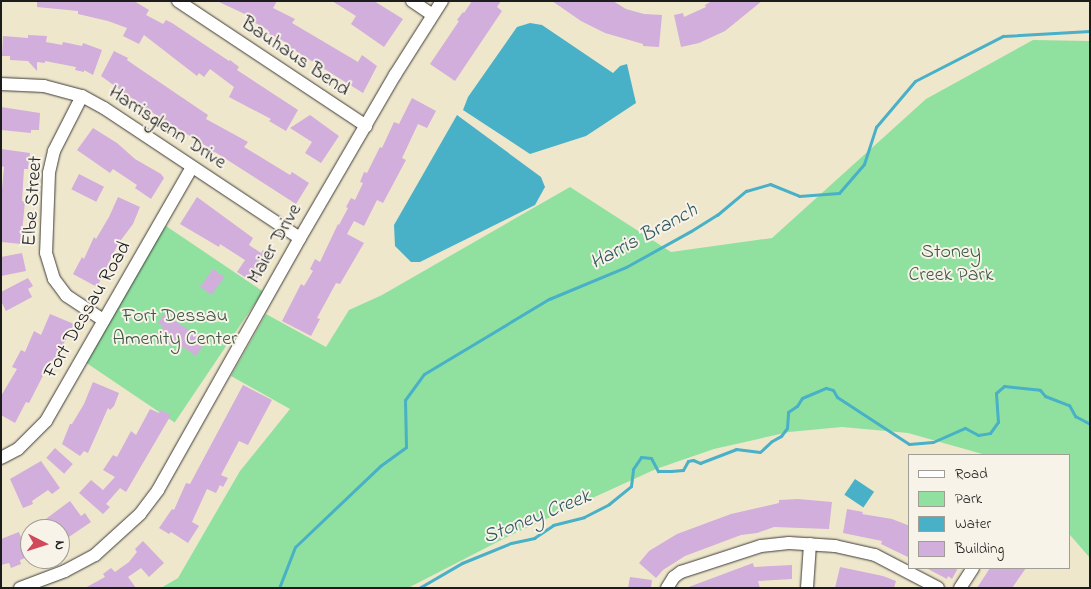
<!DOCTYPE html>
<html>
<head>
<meta charset="utf-8">
<style>
	body { margin:0 }
	#map { position:relative; width:1091px; height:589px; overflow:hidden; background:#efe7cc; font-family:"Indie Flower",sans-serif }
	div>[style] { position:absolute }
	[style*='--x'] { left:calc(var(--x)*1px); top:calc(var(--y)*1px); width:calc(var(--w)*1px); rotate:calc(var(--a)*1deg) }
	.green>* { inset:0; background:#90e1a0; transform-origin:0 0 }
	.water>* { inset:0; background:#48b0c7; transform-origin:0 0 }
	.stream>* { height:3px; margin:-1.5px; padding:0 1.5px; transform-origin:1.5px; border-radius:1.5px; background:#48b0c7 }
	.building>* { inset:0; background:#d1aedb; transform-origin:0 0 }
	.roads { filter:drop-shadow(0 0 1px #3c3a36) drop-shadow(0 0 1px #3c3a36) }
	.minor>* { height:12px; margin:-6px; padding:0 6px; transform-origin:6px; border-radius:6px; background:#fff }
	span { translate:-50% -50%; white-space:nowrap; text-align:center; line-height:1.15; -webkit-text-stroke:4px #f7f3e8; paint-order:stroke }
	.street-label { font-size:20px; color:#1c1c1c }
	.park-label { font-size:20px; color:#3f5744 }
	.water-label { font-size:21px; color:#2e5760; font-style:italic }
	.frame { position:absolute; inset:0; border:2px solid #1c1c1c; pointer-events:none }
	.legend { position:absolute; left:908px; top:454px; width:162px; height:115px; box-sizing:border-box; background:#f7f3e8; border:1px solid #9f9d96; margin:0; padding:6px 9px; list-style:none; font-size:15px; color:#1c1c1c }
	.legend li { display:flex; align-items:center; gap:10px; height:25px }
	.legend b { width:25px; border:1px solid #9f9d96 }
	.north { position:absolute; left:20px; top:519px; width:50px; height:50px; box-sizing:border-box; background:#f7f3e8; border:1px solid #9f9d96; border-radius:50%; rotate:95deg; font-size:14px; font-weight:700; line-height:20px; text-align:center; color:#1c1c1c }
	.north::after { content:''; display:block; margin:auto; width:18px; height:22px; background:#d1495b; clip-path:polygon(50% 0,100% 100%,50% 72%,0 100%) }
</style>
</head>
<body>
<div id="map">
	<div class="green">
		<i style="clip-path:polygon(1033px 40px,1090px 41px,1090px 558px,1070px 535px,1070px 455px,986px 455px,908px 433px,842px 427px,789px 432px,714px 449px,656px 469px,509px 536px,408px 588px,161px 588px,178px 578px,240px 471px,290px 409px,231px 376px,266px 314px,326px 347px,349px 310px,382px 295px,570px 187px,671px 252px,772px 238px,926px 99px)"></i>
		<i style="left:166px;top:226px;width:117px;height:158px;rotate:34deg"></i>
	</div>
	<div class="water">
		<i style="clip-path:polygon(530px 23px,542px 25px,613px 73px,620px 66px,627px 64px,636px 103px,586px 136px,530px 154px,463px 110px,468px 97px,517px 27px)"></i>
		<i style="clip-path:polygon(457px 115px,541px 177px,545px 187px,535px 205px,420px 262px,411px 262px,395px 246px,394px 225px)"></i>
		<i style="left:855px;top:479px;width:23px;height:19px;rotate:34deg"></i>
	</div>
	<div class="stream">
		<i style="--x:279;--y:588;--w:44;--a:-68.7"></i>
		<i style="--x:295;--y:547;--w:117;--a:-43.6"></i>
		<i style="--x:380;--y:466;--w:32;--a:-36"></i>
		<i style="--x:406;--y:447;--w:47;--a:-91.2"></i>
		<i style="--x:405;--y:400;--w:32;--a:-54"></i>
		<i style="--x:424;--y:374;--w:146;--a:-31"></i>
		<i style="--x:549;--y:299;--w:83;--a:-22.6"></i>
		<i style="--x:626;--y:267;--w:74;--a:-29"></i>
		<i style="--x:691;--y:231;--w:31;--a:-32"></i>
		<i style="--x:717;--y:215;--w:38;--a:-40"></i>
		<i style="--x:746;--y:191;--w:25;--a:-16"></i>
		<i style="--x:770;--y:184;--w:31;--a:22"></i>
		<i style="--x:799;--y:196;--w:40;--a:-4.3"></i>
		<i style="--x:839;--y:193;--w:38;--a:-49"></i>
		<i style="--x:864;--y:164;--w:39;--a:-72"></i>
		<i style="--x:876;--y:127;--w:60;--a:-49.7"></i>
		<i style="--x:915;--y:81;--w:99;--a:-27.1"></i>
		<i style="--x:1003;--y:36;--w:87;--a:-3.3"></i>
		<i style="--x:419;--y:588;--w:50;--a:-30.2"></i>
		<i style="--x:462;--y:563;--w:53;--a:-22.2"></i>
		<i style="--x:511;--y:543;--w:24;--a:-12"></i>
		<i style="--x:534;--y:538;--w:23;--a:-34"></i>
		<i style="--x:553;--y:525;--w:32;--a:-14"></i>
		<i style="--x:584;--y:517;--w:28;--a:-27"></i>
		<i style="--x:609;--y:504;--w:28;--a:-39"></i>
		<i style="--x:631;--y:486;--w:17;--a:-83"></i>
		<i style="--x:633;--y:469;--w:14;--a:-56"></i>
		<i style="--x:641;--y:457;--w:10;--a:6"></i>
		<i style="--x:651;--y:458;--w:15;--a:62"></i>
		<i style="--x:658;--y:471;--w:13;--a:0"></i>
		<i style="--x:671;--y:471;--w:12;--a:-5"></i>
		<i style="--x:683;--y:470;--w:10;--a:-61"></i>
		<i style="--x:688;--y:461;--w:5;--a:-11"></i>
		<i style="--x:693;--y:460;--w:8;--a:23"></i>
		<i style="--x:700;--y:463;--w:39;--a:-21"></i>
		<i style="--x:736;--y:449;--w:24;--a:7"></i>
		<i style="--x:760;--y:452;--w:16;--a:-43"></i>
		<i style="--x:772;--y:441;--w:10;--a:-29"></i>
		<i style="--x:781;--y:436;--w:10;--a:-53"></i>
		<i style="--x:787;--y:428;--w:16;--a:-86"></i>
		<i style="--x:788;--y:412;--w:11;--a:-34"></i>
		<i style="--x:797;--y:406;--w:9;--a:-58"></i>
		<i style="--x:802;--y:398;--w:26;--a:-23"></i>
		<i style="--x:826;--y:388;--w:7;--a:16"></i>
		<i style="--x:833;--y:390;--w:8;--a:60"></i>
		<i style="--x:837;--y:397;--w:86;--a:33.1"></i>
		<i style="--x:909;--y:444;--w:24;--a:-5"></i>
		<i style="--x:933;--y:442;--w:35;--a:-24"></i>
		<i style="--x:965;--y:428;--w:15;--a:28"></i>
		<i style="--x:978;--y:435;--w:12;--a:-9"></i>
		<i style="--x:990;--y:433;--w:14;--a:-54"></i>
		<i style="--x:998;--y:422;--w:29;--a:-94"></i>
		<i style="--x:996;--y:393;--w:11;--a:-41"></i>
		<i style="--x:1004;--y:386;--w:36;--a:6"></i>
		<i style="--x:1040;--y:390;--w:8;--a:50"></i>
		<i style="--x:1045;--y:396;--w:26;--a:21"></i>
		<i style="--x:1069;--y:405;--w:13;--a:61"></i>
		<i style="--x:1075;--y:416;--w:17;--a:28"></i>
	</div>
	<div class="building">
		<i style="clip-path:polygon(37px 1px,134px 1px,149px 10px,146px 15px,163px 24px,166px 20px,172px 23px,229px 61px,230px 60px,239px 67px,237px 70px,298px 110px,286px 131px,269px 121px,271px 119px,229px 97px,234px 87px,210px 69px,204px 77px,199px 73px,197px 76px,144px 35px,139px 44px,123px 36px,127px 28px,108px 21px,78px 14px,78px 11px,37px 7px)"></i>
		<i style="clip-path:polygon(217px 1px,277px 1px,273px 8px,295px 19px,292px 23px,358px 62px,362px 55px,377px 66px,363px 93px,286px 45px,287px 43px,267px 33px,268px 30px,248px 19px,249px 16px)"></i>
		<i style="clip-path:polygon(332px 1px,374px 1px,403px 19px,384px 47px,351px 24px,356px 16px)"></i>
		<i style="clip-path:polygon(472px 1px,501px 1px,497px 7px,502px 11px,455px 81px,430px 64px,459px 21px,457px 20px,463px 12px,464px 13px)"></i>
		<i style="clip-path:polygon(552px 1px,613px 1px,626px 9px,644px 14px,662px 15px,659px 47px,643px 46px,643px 44px,605px 33px,581px 21px)"></i>
		<i style="clip-path:polygon(712px 1px,762px 1px,725px 31px,699px 43px,681px 47px,674px 15px,683px 13px,684px 17px,706px 7px,705px 5px)"></i>
		<i style="clip-path:polygon(28px 35px,47px 36px,46px 42px,62px 45px,63px 42px,82px 46px,83px 43px,102px 50px,93px 75px,84px 70px,84px 72px,75px 70px,76px 67px,45px 61px,45px 63px,37px 62px,37px 71px,28px 61px,10px 60px,10px 56px,2px 56px,3px 36px,28px 38px)"></i>
		<i style="clip-path:polygon(114px 51px,128px 58px,127px 60px,140px 69px,208px 115px,206px 119px,248px 142px,244px 147px,290px 175px,292px 172px,309px 183px,296px 204px,215px 152px,213px 154px,204px 148px,206px 146px,145px 108px,101px 76px)"></i>
		<i style="clip-path:polygon(412px 98px,436px 111px,427px 128px,418px 124px,402px 158px,406px 160px,383px 203px,377px 200px,364px 226px,354px 221px,347px 234px,364px 243px,340px 284px,336px 283px,317px 318px,320px 319px,311px 336px,282px 321px,301px 284px,304px 286px,313px 271px,310px 269px,315px 259px,320px 262px,338px 224px,339px 225px,348px 208px,346px 207px,351px 198px,355px 200px,363px 183px,360px 182px,364px 172px,367px 173px,380px 147px,382px 148px,394px 122px,399px 124px)"></i>
		<i style="clip-path:polygon(1px 107px,40px 113px,39px 130px,31px 130px,31px 133px,1px 130px)"></i>
		<i style="clip-path:polygon(310px 115px,339px 136px,321px 163px,305px 153px,312px 142px,290px 128px)"></i>
		<i style="clip-path:polygon(93px 128px,117px 143px,135px 159px,161px 174px,164px 178px,151px 199px,135px 188px,137px 185px,113px 169px,110px 173px,77px 150px)"></i>
		<i style="clip-path:polygon(1px 149px,30px 153px,28px 169px,24px 169px,22px 201px,25px 201px,21px 244px,1px 242px,1px 200px,4px 167px,1px 166px)"></i>
		<i style="left:79px;top:174px;width:28px;height:17px;rotate:27deg"></i>
		<i style="clip-path:polygon(118px 197px,140px 207px,133px 224px,118px 244px,97px 287px,73px 274px,82px 257px,84px 259px,94px 237px,96px 239px,109px 217px)"></i>
		<i style="clip-path:polygon(197px 197px,253px 238px,249px 245px,261px 253px,263px 250px,272px 255px,254px 283px,237px 272px,245px 260px,220px 244px,219px 247px,180px 224px)"></i>
		<i style="clip-path:polygon(22px 253px,26px 271px,1px 276px,1px 257px)"></i>
		<i style="left:213px;top:269px;width:14px;height:22px;rotate:36deg"></i>
		<i style="clip-path:polygon(28px 278px,33px 286px,28px 289px,32px 297px,6px 311px,1px 301px,1px 292px)"></i>
		<i style="clip-path:polygon(50px 314px,74px 324px,54px 362px,51px 360px,29px 403px,26px 402px,15px 423px,1px 415px,1px 396px,17px 369px,12px 367px,21px 350px,25px 352px,34px 331px,41px 335px)"></i>
		<i style="clip-path:polygon(164px 314px,206px 341px,196px 356px,174px 341px,171px 345px,157px 336px,163px 326px,158px 323px)"></i>
		<i style="clip-path:polygon(93px 382px,119px 393px,114px 406px,110px 410px,108px 408px,88px 453px,84px 451px,80px 456px,62px 444px,70px 424px,72px 424px,84px 404px)"></i>
		<i style="clip-path:polygon(243px 385px,272px 400px,248px 445px,239px 441px,221px 475px,228px 478px,223px 487px,220px 485px,216px 493px,207px 489px,192px 522px,199px 526px,188px 543px,171px 532px,169px 534px,159px 528px,172px 509px,174px 510px,186px 483px,190px 484px)"></i>
		<i style="clip-path:polygon(150px 409px,159px 413px,161px 410px,171px 415px,126px 492px,120px 488px,106px 504px,110px 507px,103px 514px,79px 493px,91px 480px,103px 490px,115px 477px,103px 470px,113px 455px,117px 457px,131px 431px,136px 435px)"></i>
		<i style="left:55px;top:448px;width:24px;height:13px;rotate:42deg"></i>
		<i style="clip-path:polygon(41px 461px,60px 488px,52px 494px,48px 490px,32px 501px,33px 504px,23px 508px,10px 479px)"></i>
		<i style="clip-path:polygon(798px 499px,832px 502px,829px 529px,774px 527px,757px 533px,741px 535px,685px 556px,663px 570px,656px 578px,639px 563px,649px 551px,677px 534px,731px 514px,779px 503px,779px 500px)"></i>
		<i style="clip-path:polygon(70px 501px,81px 516px,85px 513px,91px 522px,60px 543px,60px 529px,42px 529px,39px 524px)"></i>
		<i style="clip-path:polygon(847px 509px,863px 512px,862px 514px,892px 519px,910px 526px,910px 558px,881px 544px,882px 541px,843px 533px)"></i>
		<i style="clip-path:polygon(19px 532px,24px 546px,27px 544px,30px 556px,20px 560px,21px 564px,11px 568px,9px 563px,1px 565px,1px 539px)"></i>
		<i style="clip-path:polygon(143px 541px,164px 563px,149px 577px,141px 568px,128px 577px,136px 588px,85px 588px,105px 577px,103px 574px,111px 568px,115px 572px,129px 562px,137px 552px,135px 549px)"></i>
		<i style="clip-path:polygon(753px 563px,754px 567px,792px 565px,792px 579px,758px 581px,760px 588px,686px 588px)"></i>
		<i style="clip-path:polygon(840px 567px,883px 576px,896px 581px,894px 588px,835px 588px)"></i>
		<i style="clip-path:polygon(926px 568px,958px 568px,952px 579px,948px 576px,947px 579px)"></i>
		<i style="clip-path:polygon(990px 568px,1026px 568px,1012px 588px,977px 588px)"></i>
		<i style="clip-path:polygon(630px 577px,652px 580px,651px 588px,628px 588px)"></i>
	</div>
	<div class="roads">
		<div class="minor">
			<i style="--x:178;--y:1;--w:226;--a:33.6"></i>
			<i style="--x:412;--y:1;--w:25;--a:34"></i>
			<i style="--x:1;--y:84;--w:43;--a:2.7"></i>
			<i style="--x:44;--y:86;--w:39;--a:15"></i>
			<i style="--x:82;--y:96;--w:25;--a:29"></i>
			<i style="--x:104;--y:108;--w:235;--a:33.6"></i>
			<i style="--x:82;--y:96;--w:62;--a:117"></i>
			<i style="--x:54;--y:151;--w:23;--a:103"></i>
			<i style="--x:49;--y:173;--w:80;--a:92.1"></i>
			<i style="--x:46;--y:253;--w:27;--a:73"></i>
			<i style="--x:54;--y:279;--w:21;--a:53"></i>
			<i style="--x:67;--y:296;--w:43;--a:33.7"></i>
			<i style="--x:1;--y:458;--w:19;--a:-28"></i>
			<i style="--x:18;--y:449;--w:40;--a:-45"></i>
			<i style="--x:46;--y:421;--w:293;--a:-60.1"></i>
			<i style="--x:20;--y:588;--w:48;--a:-20.7"></i>
			<i style="--x:65;--y:571;--w:34;--a:-28"></i>
			<i style="--x:95;--y:555;--w:61;--a:-42.3"></i>
			<i style="--x:140;--y:514;--w:30;--a:-53"></i>
			<i style="--x:158;--y:490;--w:289;--a:-60.6"></i>
			<i style="--x:300;--y:238;--w:189;--a:-59.8"></i>
			<i style="--x:395;--y:75;--w:88;--a:-57.6"></i>
			<i style="--x:667;--y:588;--w:13;--a:-58"></i>
			<i style="--x:674;--y:577;--w:9;--a:-36"></i>
			<i style="--x:681;--y:572;--w:84;--a:-18"></i>
			<i style="--x:761;--y:546;--w:28;--a:-6"></i>
			<i style="--x:789;--y:543;--w:46;--a:3.7"></i>
			<i style="--x:835;--y:546;--w:41;--a:12.7"></i>
			<i style="--x:875;--y:555;--w:71;--a:27.6"></i>
			<i style="--x:807;--y:588;--w:44;--a:-86.1"></i>
			<i style="--x:960;--y:588;--w:24;--a:-57"></i>
		</div>
	</div>
	<div class="street-label">
		<span style="left:295px;top:57px;rotate:34deg">Bauhaus Bend</span>
		<span style="left:167px;top:128px;rotate:33deg">Harrisglenn Drive</span>
		<span style="left:33px;top:201px;rotate:-86deg">Elbe Street</span>
		<span style="left:275px;top:244px;rotate:-60deg">Maier Drive</span>
		<span style="left:88px;top:310px;rotate:-60deg">Fort Dessau Road</span>
	</div>
	<div class="park-label">
		<span style="left:951px;top:264px">Stoney<br>Creek Park</span>
		<span style="left:175px;top:328px">Fort Dessau<br>Amenity Center</span>
	</div>
	<div class="water-label">
		<span style="left:644px;top:237px;rotate:-28deg">Harris Branch</span>
		<span style="left:537px;top:517px;rotate:-22deg">Stoney Creek</span>
	</div>
	<div class="frame"></div>
	<ul class="legend">
	<li><b style="height:6px;background:#fff"></b>Road</li>
	<li><b style="height:14px;background:#90e1a0"></b>Park</li>
	<li><b style="height:14px;background:#48b0c7"></b>Water</li>
	<li><b style="height:14px;background:#d1aedb"></b>Building</li>
	</ul>
	<div class="north">N</div>
</div>
</body>
</html>
